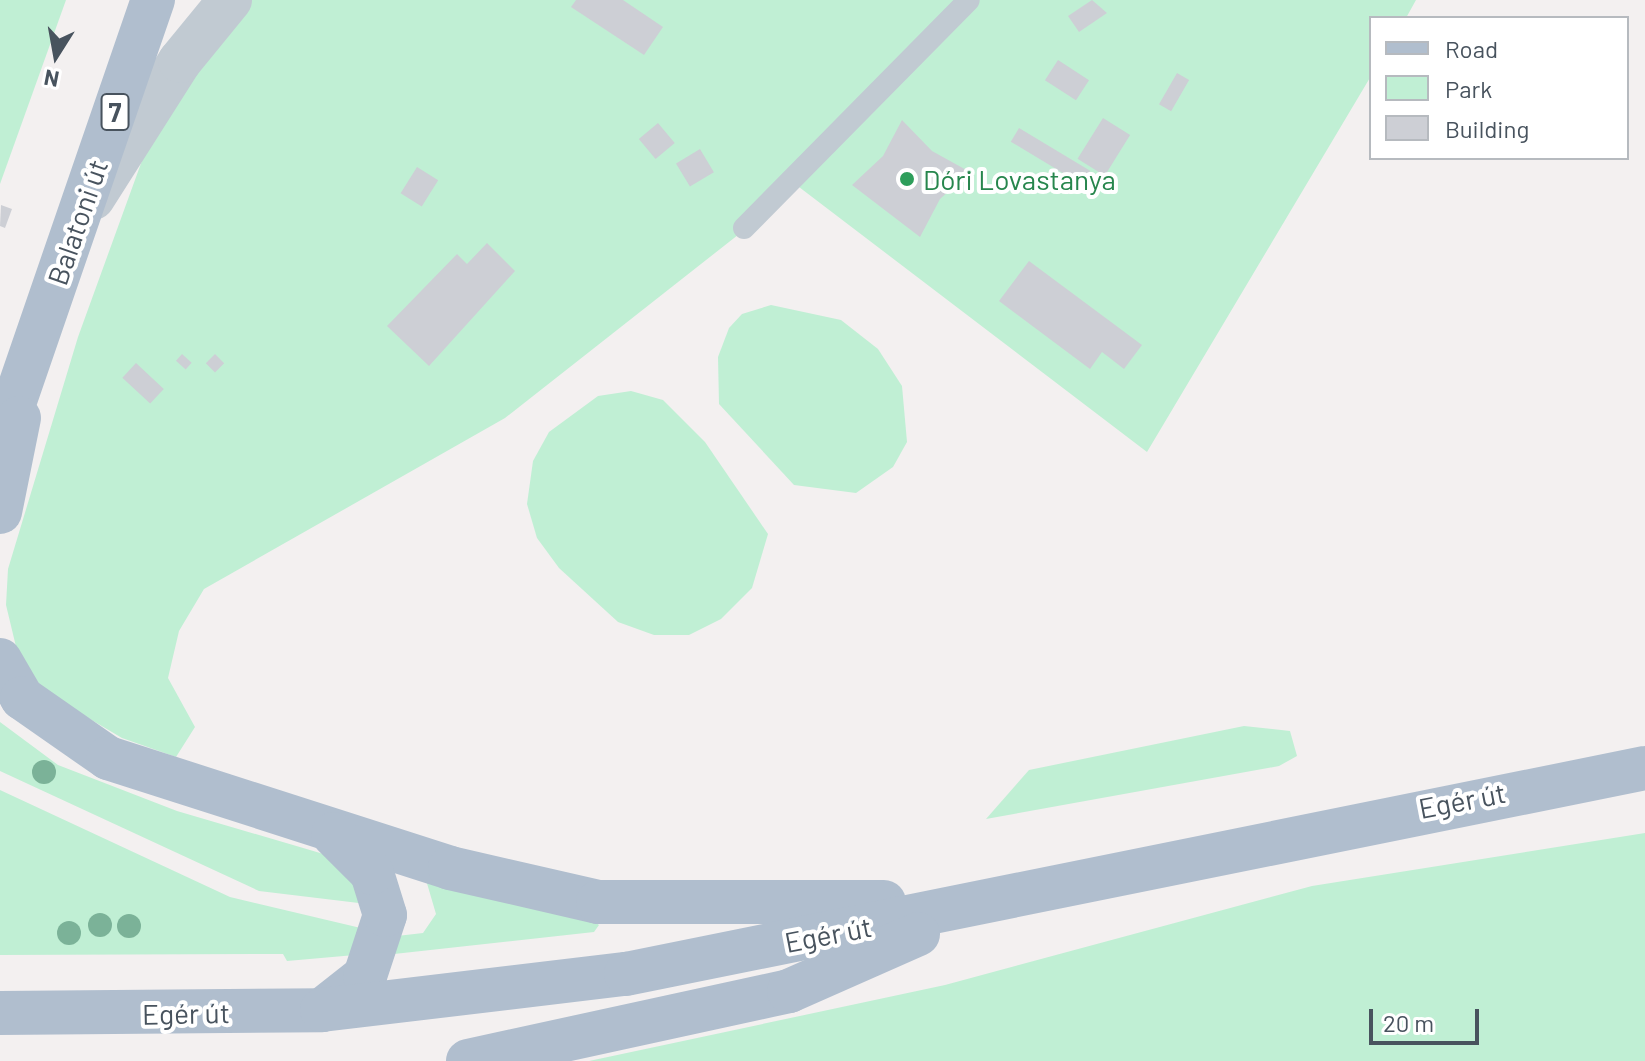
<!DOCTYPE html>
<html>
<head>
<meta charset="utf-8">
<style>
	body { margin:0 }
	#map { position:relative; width:1645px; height:1061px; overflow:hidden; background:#f3f0f0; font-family:Barlow,sans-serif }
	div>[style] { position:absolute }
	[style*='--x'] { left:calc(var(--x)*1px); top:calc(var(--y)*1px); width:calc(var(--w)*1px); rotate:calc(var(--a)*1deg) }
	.green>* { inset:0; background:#c0efd4 }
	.building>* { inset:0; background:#cdcfd5; transform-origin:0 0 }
	.service>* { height:22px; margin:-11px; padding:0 11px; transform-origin:11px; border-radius:11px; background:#c1cad2 }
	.tertiary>* { height:44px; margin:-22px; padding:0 22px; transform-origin:22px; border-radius:22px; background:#c1cad2 }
	.primary>* { height:44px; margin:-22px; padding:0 22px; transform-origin:22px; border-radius:22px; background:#b0bece }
	.trees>* { width:24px; height:24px; margin:-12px; border-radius:50%; background:#7bb298 }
	.dots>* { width:22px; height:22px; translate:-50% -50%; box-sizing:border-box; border:4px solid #fff; border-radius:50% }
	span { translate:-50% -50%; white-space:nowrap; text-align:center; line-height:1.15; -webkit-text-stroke:8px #fff; paint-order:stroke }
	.shield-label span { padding:2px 6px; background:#fff; border:2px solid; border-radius:6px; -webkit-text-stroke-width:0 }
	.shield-label { font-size:26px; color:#48535e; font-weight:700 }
	.leisure-label { font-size:28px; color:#27864d }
	.left { translate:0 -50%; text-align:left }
	.street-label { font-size:28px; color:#48535e }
	.legend { position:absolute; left:1369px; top:16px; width:260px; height:144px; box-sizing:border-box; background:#fff; border:2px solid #b6babf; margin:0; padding:10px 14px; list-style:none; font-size:24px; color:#48535e }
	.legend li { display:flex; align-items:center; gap:16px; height:40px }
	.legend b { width:40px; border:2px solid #b6babf }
	.north { position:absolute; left:16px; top:16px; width:80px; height:80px; -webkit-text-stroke:6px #fff; paint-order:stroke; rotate:191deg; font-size:22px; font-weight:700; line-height:32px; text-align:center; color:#48535e }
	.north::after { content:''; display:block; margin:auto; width:28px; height:36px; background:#48535e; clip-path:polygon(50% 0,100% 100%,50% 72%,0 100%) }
	.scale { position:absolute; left:1369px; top:1009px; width:110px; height:36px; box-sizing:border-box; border:4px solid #48535e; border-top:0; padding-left:10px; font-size:24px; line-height:28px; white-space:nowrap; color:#48535e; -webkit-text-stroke:6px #fff; paint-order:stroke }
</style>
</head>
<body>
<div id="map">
	<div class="green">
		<i style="clip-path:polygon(0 0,66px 0,0 184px)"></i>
		<i style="clip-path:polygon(242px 0,1416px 0,1406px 18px,1371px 18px,1371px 76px,1147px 452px,799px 187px,505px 418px,204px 589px,179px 631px,168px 678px,195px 727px,176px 757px,122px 738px,46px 693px,18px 655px,6px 605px,8px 569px,78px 337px,156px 122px)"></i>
		<i style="clip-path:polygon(771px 305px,841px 320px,878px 349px,902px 386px,907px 442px,893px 467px,856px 493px,794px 485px,719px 404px,718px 357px,729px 328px,742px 314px)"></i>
		<i style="clip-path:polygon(631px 391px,663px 400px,705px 442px,768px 534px,752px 588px,721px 619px,689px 635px,654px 635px,618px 622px,559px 568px,537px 538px,527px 504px,533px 461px,549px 432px,598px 396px)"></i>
		<i style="clip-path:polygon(0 722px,58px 765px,177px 811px,337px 858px,367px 904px,259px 891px,0 771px)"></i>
		<i style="clip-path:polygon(1244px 726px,1290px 731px,1297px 756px,1279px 766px,986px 819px,1029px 770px)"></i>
		<i style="clip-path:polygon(0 790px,230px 897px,365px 929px,355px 955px,287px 961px,283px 954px,0 955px)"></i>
		<i style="clip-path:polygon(1645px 833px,1645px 1061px,589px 1061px,945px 985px,1312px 886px)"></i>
		<i style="clip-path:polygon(426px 880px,594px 921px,599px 925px,594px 932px,394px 954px,397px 936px,423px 933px,436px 914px)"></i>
	</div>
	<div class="building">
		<i style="clip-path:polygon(576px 0,623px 0,663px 27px,644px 55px,571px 7px)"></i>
		<i style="clip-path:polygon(1092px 0,1107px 13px,1079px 32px,1068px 16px)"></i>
		<i style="left:1058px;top:60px;width:37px;height:24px;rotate:33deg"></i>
		<i style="left:1177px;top:73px;width:14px;height:36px;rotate:30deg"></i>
		<i style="left:1103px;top:118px;width:32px;height:48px;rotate:32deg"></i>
		<i style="clip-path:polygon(902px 120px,932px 151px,970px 172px,940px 199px,920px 237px,852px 185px,883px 156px)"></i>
		<i style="left:658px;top:123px;width:26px;height:25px;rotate:50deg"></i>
		<i style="left:1019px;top:128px;width:83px;height:16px;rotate:31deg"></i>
		<i style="left:700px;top:149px;width:27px;height:28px;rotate:59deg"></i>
		<i style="left:417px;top:167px;width:25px;height:31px;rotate:32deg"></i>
		<i style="clip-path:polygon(1px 205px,12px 209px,5px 228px,0 226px)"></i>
		<i style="clip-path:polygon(487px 243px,515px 271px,429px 366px,387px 326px,457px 254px,467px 264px)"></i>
		<i style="clip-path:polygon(1029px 261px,1142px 345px,1124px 369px,1102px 352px,1090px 369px,999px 301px)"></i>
		<i style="left:182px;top:354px;width:13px;height:9px;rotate:42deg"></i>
		<i style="left:215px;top:354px;width:13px;height:13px;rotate:45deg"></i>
		<i style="left:136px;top:363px;width:38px;height:20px;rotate:43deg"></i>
	</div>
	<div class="service">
		<i style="--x:744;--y:228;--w:320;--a:-45.4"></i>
	</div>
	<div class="tertiary">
		<i style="--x:93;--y:198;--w:162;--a:-57.6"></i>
		<i style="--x:180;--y:61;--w:79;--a:-50.7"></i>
	</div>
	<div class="primary">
		<i style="--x:0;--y:444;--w:470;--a:-71"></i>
		<i style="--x:0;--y:512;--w:96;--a:-78.6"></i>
		<i style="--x:0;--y:660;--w:44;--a:59.9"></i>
		<i style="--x:22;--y:698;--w:105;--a:34.9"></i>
		<i style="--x:108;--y:758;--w:359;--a:17.8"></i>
		<i style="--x:450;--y:868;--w:152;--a:12.9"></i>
		<i style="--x:598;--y:902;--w:286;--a:0"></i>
		<i style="--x:322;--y:1010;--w:55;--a:-38.3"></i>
		<i style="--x:365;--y:976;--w:64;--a:-71.8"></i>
		<i style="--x:385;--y:915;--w:44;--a:-107.2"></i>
		<i style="--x:372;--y:873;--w:55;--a:-135"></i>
		<i style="--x:0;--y:1013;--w:322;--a:-0.5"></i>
		<i style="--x:322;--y:1010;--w:306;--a:-6.8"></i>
		<i style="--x:626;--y:974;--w:1040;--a:-11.43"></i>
		<i style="--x:468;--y:1061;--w:329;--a:-12.3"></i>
		<i style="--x:789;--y:991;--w:141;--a:-23.8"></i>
	</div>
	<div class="trees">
		<i style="left:44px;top:772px"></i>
		<i style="left:100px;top:925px"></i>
		<i style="left:129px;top:926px"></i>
		<i style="left:69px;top:933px"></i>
	</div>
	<div class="dots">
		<i style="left:907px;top:179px;background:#2e9e5b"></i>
	</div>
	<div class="shield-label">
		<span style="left:115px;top:112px">7</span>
	</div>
	<div class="leisure-label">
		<span class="left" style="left:923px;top:179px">Dóri Lovastanya</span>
	</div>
	<div class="street-label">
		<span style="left:77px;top:222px;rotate:-71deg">Balatoni út</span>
		<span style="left:1462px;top:800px;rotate:-11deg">Egér út</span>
		<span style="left:828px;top:934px;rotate:-11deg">Egér út</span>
		<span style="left:186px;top:1013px;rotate:-1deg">Egér út</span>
	</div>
	<ul class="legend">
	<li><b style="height:10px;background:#b0bece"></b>Road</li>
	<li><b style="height:22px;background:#c0efd4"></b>Park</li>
	<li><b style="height:22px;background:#cdcfd5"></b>Building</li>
	</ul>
	<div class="north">N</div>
	<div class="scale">20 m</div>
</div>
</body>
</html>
